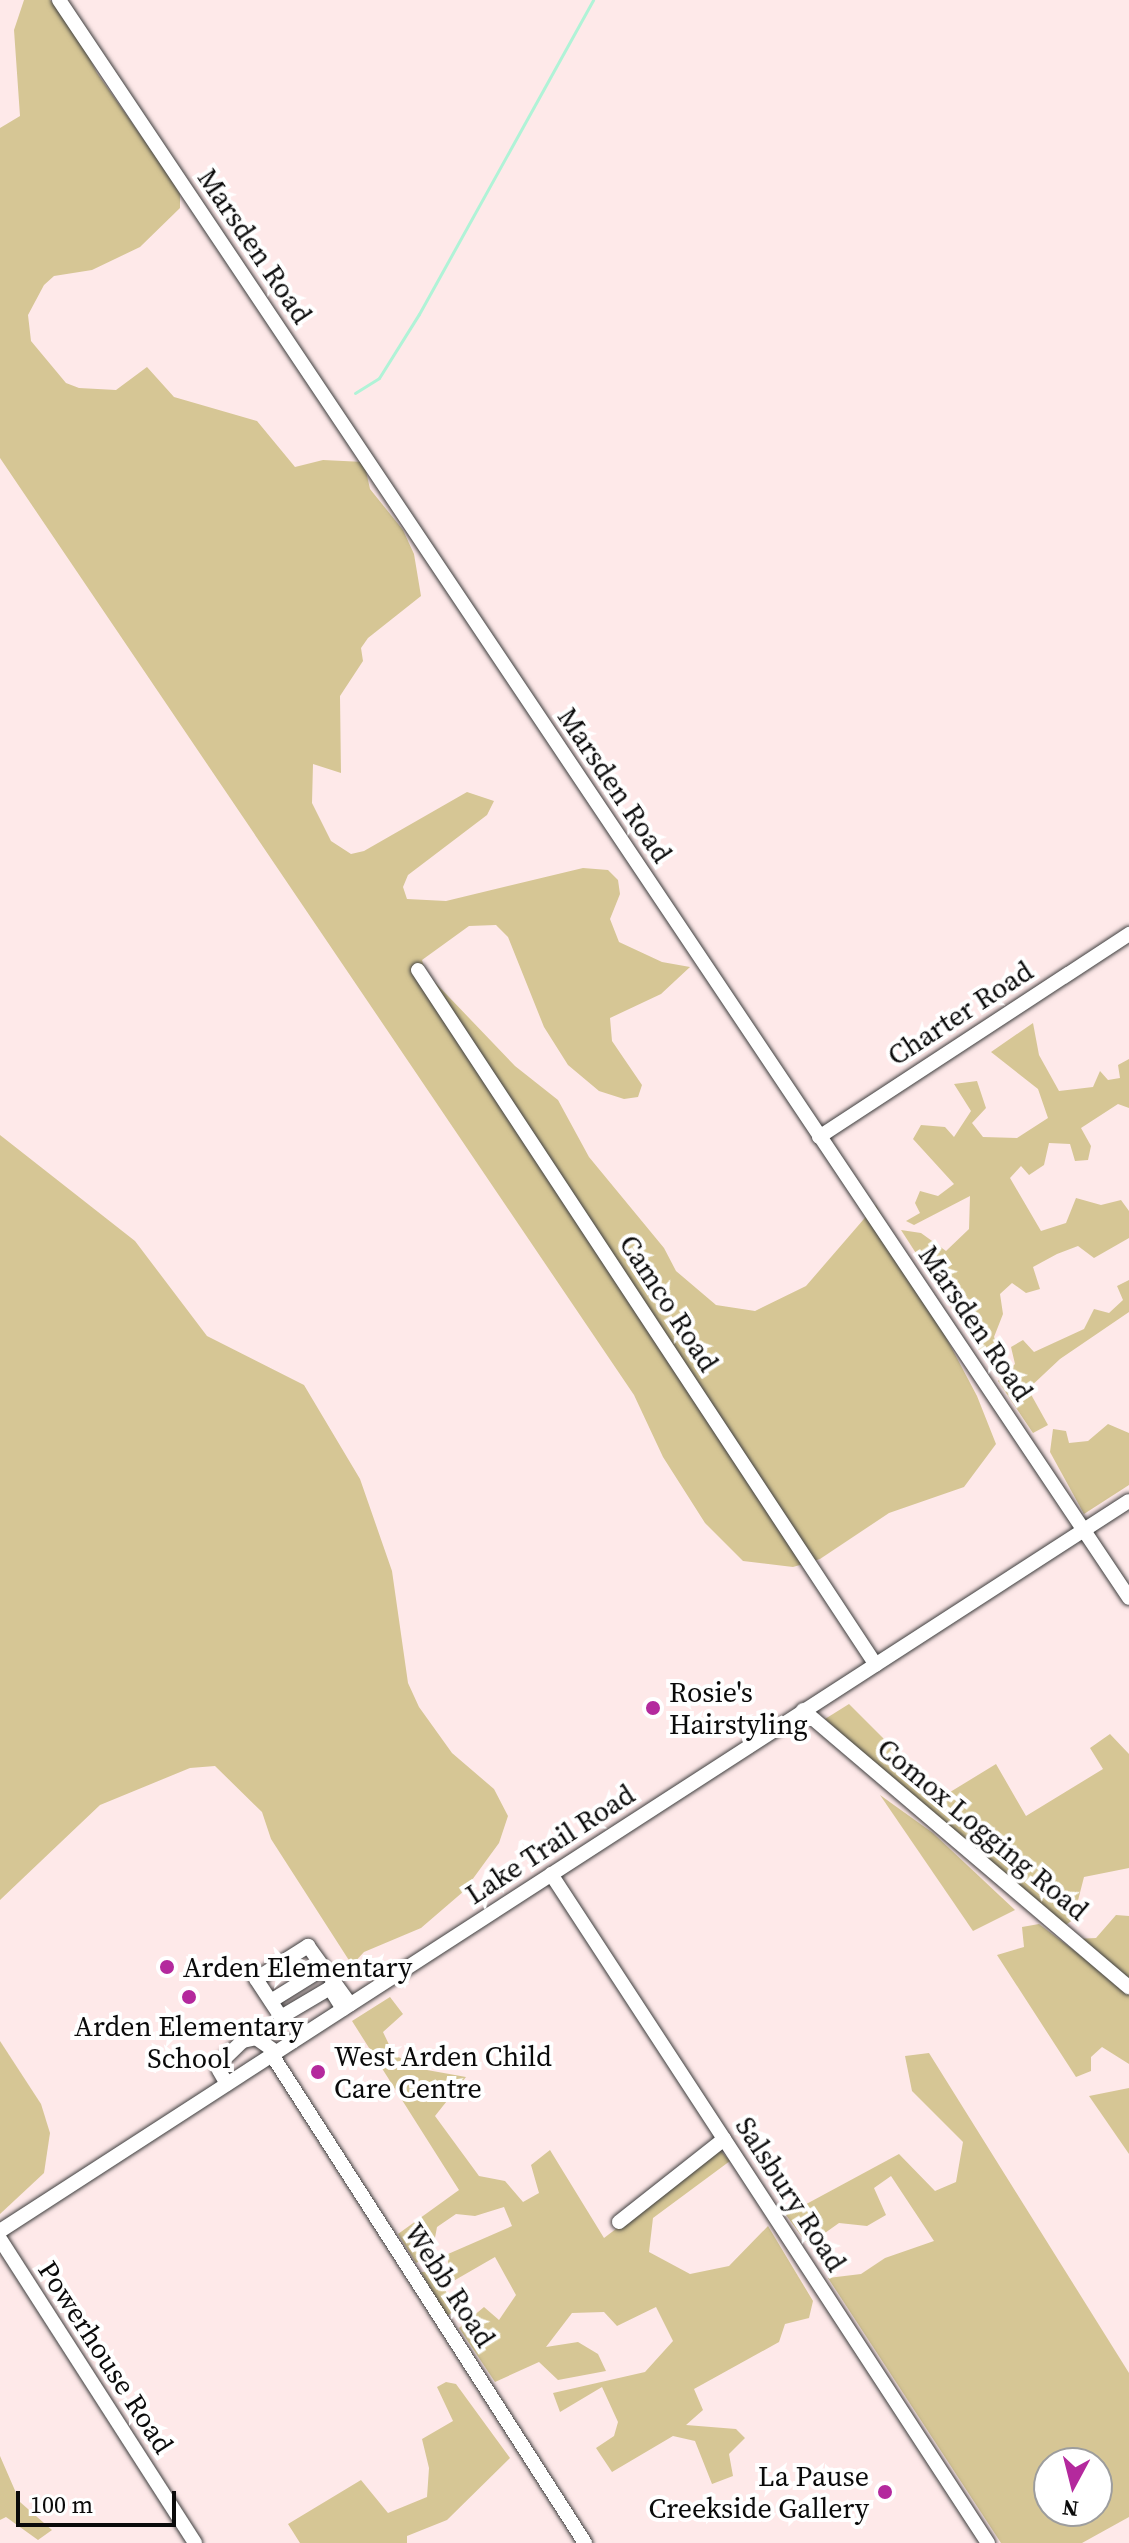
<!DOCTYPE html>
<html>
<head>
<meta charset="utf-8">
<style>
	body { margin:0 }
	#map { position:relative; width:1129px; height:2543px; overflow:hidden; background:#fee9e9; font-family:"Source Serif 4",serif }
	div>[style] { position:absolute }
	[style*='--x'] { left:calc(var(--x)*1px); top:calc(var(--y)*1px); width:calc(var(--w)*1px); rotate:calc(var(--a)*1deg) }
	.forest>* { inset:0; background:#d6c695 }
	.stream>* { height:3px; margin:-1.5px; padding:0 1.5px; transform-origin:1.5px; border-radius:1.5px; background:#b0f3d7 }
	.roads { filter:drop-shadow(0 0 2px #3d3d3d) drop-shadow(0 0 2px #3d3d3d) }
	.minor>* { height:14px; margin:-7px; padding:0 7px; transform-origin:7px; border-radius:7px; background:#fff }
	.dots>* { width:22px; height:22px; translate:-50% -50%; box-sizing:border-box; border:4px solid #fff; border-radius:50% }
	span { translate:-50% -50%; white-space:nowrap; text-align:center; line-height:1.15; -webkit-text-stroke:8px #fff; paint-order:stroke }
	.street-label { font-size:28px; color:#0a0a0a }
	.poi-label { font-size:28px; color:#0a0a0a }
	.left { translate:0 -50%; text-align:left }
	.right { translate:-100% -50%; text-align:right }
	.north { position:absolute; left:1033px; top:2447px; width:80px; height:80px; box-sizing:border-box; background:#fff; border:2px solid #9d9d9d; border-radius:50%; rotate:187deg; font-size:22px; font-weight:700; line-height:32px; text-align:center; color:#0a0a0a }
	.north::after { content:''; display:block; margin:auto; width:28px; height:36px; background:#b4299d; clip-path:polygon(50% 0,100% 100%,50% 72%,0 100%) }
	.scale { position:absolute; left:16px; top:2491px; width:160px; height:36px; box-sizing:border-box; border:4px solid #0a0a0a; border-top:0; padding-left:10px; font-size:24px; line-height:28px; white-space:nowrap; color:#0a0a0a; -webkit-text-stroke:6px #fff; paint-order:stroke }
</style>
</head>
<body>
<div id="map">
	<div class="forest">
		<i style="clip-path:polygon(24px 0,50px 0,73px 26px,97px 73px,165px 170px,180px 194px,180px 208px,140px 247px,92px 270px,54px 276px,44px 285px,28px 315px,31px 341px,66px 383px,79px 388px,116px 390px,147px 367px,174px 397px,257px 421px,295px 467px,323px 460px,364px 462px,370px 489px,403px 530px,414px 554px,421px 596px,368px 638px,361px 648px,363px 661px,340px 696px,341px 773px,313px 764px,312px 803px,331px 841px,351px 854px,364px 851px,467px 792px,494px 801px,487px 815px,408px 875px,403px 887px,407px 899px,446px 901px,583px 868px,608px 870px,618px 880px,620px 894px,610px 919px,619px 942px,662px 962px,690px 967px,661px 994px,610px 1018px,612px 1041px,642px 1085px,638px 1097px,624px 1099px,599px 1091px,568px 1065px,544px 1027px,508px 937px,496px 925px,469px 926px,422px 960px,426px 973px,515px 1066px,558px 1100px,589px 1157px,664px 1248px,676px 1271px,716px 1305px,755px 1311px,806px 1286px,876px 1205px,977px 1396px,996px 1444px,964px 1487px,889px 1513px,820px 1559px,793px 1567px,743px 1561px,705px 1523px,663px 1457px,634px 1395px,0 458px,0 128px,20px 116px,14px 30px)"></i>
		<i style="clip-path:polygon(1033px 1023px,1039px 1055px,1059px 1091px,1093px 1087px,1100px 1071px,1108px 1080px,1120px 1078px,1118px 1065px,1129px 1059px,1129px 1108px,1118px 1104px,1081px 1128px,1091px 1146px,1088px 1160px,1075px 1161px,1070px 1144px,1049px 1143px,1044px 1165px,1029px 1175px,1021px 1166px,1010px 1178px,1041px 1231px,1066px 1223px,1076px 1198px,1101px 1205px,1121px 1200px,1129px 1211px,1129px 1238px,1094px 1258px,1078px 1246px,1057px 1254px,1033px 1267px,1040px 1289px,1026px 1293px,1012px 1283px,1000px 1294px,1003px 1314px,994px 1337px,1006px 1362px,995px 1365px,981px 1354px,901px 1230px,921px 1233px,946px 1251px,969px 1229px,970px 1196px,914px 1225px,906px 1221px,920px 1213px,915px 1203px,920px 1191px,938px 1196px,954px 1184px,913px 1139px,921px 1125px,945px 1127px,954px 1137px,971px 1111px,954px 1084px,977px 1081px,986px 1108px,972px 1123px,983px 1137px,1017px 1138px,1048px 1118px,1038px 1089px,991px 1052px)"></i>
		<i style="clip-path:polygon(0 1135px,135px 1241px,207px 1336px,304px 1385px,360px 1479px,392px 1571px,408px 1683px,419px 1707px,452px 1753px,494px 1789px,508px 1816px,499px 1843px,464px 1891px,421px 1928px,364px 1952px,352px 1965px,271px 1839px,262px 1812px,215px 1766px,190px 1768px,100px 1805px,0 1900px)"></i>
		<i style="clip-path:polygon(1129px 1280px,1129px 1312px,1060px 1359px,1028px 1389px,1048px 1425px,1033px 1433px,998px 1381px,1015px 1364px,1011px 1347px,1023px 1340px,1034px 1352px,1084px 1329px,1094px 1309px,1109px 1313px,1123px 1300px,1117px 1286px)"></i>
		<i style="clip-path:polygon(1108px 1424px,1129px 1433px,1129px 1485px,1084px 1514px,1050px 1452px,1053px 1429px,1066px 1431px,1069px 1443px,1088px 1441px)"></i>
		<i style="clip-path:polygon(849px 1704px,942px 1797px,996px 1764px,1026px 1816px,1103px 1769px,1090px 1748px,1110px 1734px,1129px 1754px,1129px 1868px,1084px 1877px,1073px 1920px,1061px 1928px,825px 1719px)"></i>
		<i style="clip-path:polygon(880px 1795px,933px 1833px,1015px 1910px,973px 1931px)"></i>
		<i style="clip-path:polygon(1116px 1915px,1129px 1916px,1129px 1978px,1076px 1939px,1096px 1938px)"></i>
		<i style="clip-path:polygon(1039px 1924px,1129px 1992px,1129px 2064px,1102px 2047px,1091px 2057px,1091px 2071px,1076px 2077px,997px 1955px,1024px 1947px,1022px 1927px)"></i>
		<i style="clip-path:polygon(390px 1997px,403px 2014px,383px 2032px,394px 2055px,427px 2070px,466px 2077px,435px 2116px,479px 2176px,505px 2181px,523px 2202px,539px 2193px,531px 2165px,550px 2150px,604px 2238px,720px 2150px,730px 2161px,653px 2218px,649px 2252px,690px 2274px,729px 2266px,768px 2226px,813px 2301px,809px 2318px,785px 2324px,779px 2342px,694px 2389px,703px 2410px,686px 2425px,736px 2429px,745px 2438px,729px 2454px,733px 2476px,712px 2484px,695px 2441px,673px 2436px,612px 2472px,596px 2448px,614px 2436px,618px 2422px,602px 2387px,560px 2412px,553px 2393px,645px 2372px,673px 2341px,656px 2307px,617px 2326px,604px 2312px,572px 2313px,546px 2347px,578px 2342px,598px 2354px,606px 2371px,558px 2380px,539px 2362px,495px 2382px,459px 2328px,484px 2307px,499px 2320px,516px 2295px,495px 2257px,443px 2287px,457px 2310px,447px 2316px,421px 2272px,448px 2271px,448px 2254px,512px 2226px,504px 2207px,475px 2216px,456px 2214px,437px 2227px,432px 2254px,416px 2263px,398px 2234px,459px 2190px,352px 2021px)"></i>
		<i style="clip-path:polygon(0 2041px,41px 2104px,50px 2133px,44px 2173px,0 2214px)"></i>
		<i style="clip-path:polygon(evenodd,929px 2053px,1129px 2373px,1129px 2517px,1082px 2543px,1001px 2543px,828px 2278px,861px 2274px,885px 2258px,934px 2241px,891px 2176px,874px 2188px,886px 2215px,867px 2226px,839px 2223px,808px 2245px,786px 2215px,899px 2154px,935px 2191px,956px 2182px,963px 2142px,912px 2091px,905px 2056px,929px 2053px,1049px 2463px,1097px 2463px,1097px 2511px,1049px 2511px,1049px 2463px)"></i>
		<i style="clip-path:polygon(1129px 2088px,1129px 2154px,1089px 2096px)"></i>
		<i style="clip-path:polygon(446px 2382px,456px 2384px,510px 2458px,447px 2520px,407px 2536px,407px 2543px,300px 2543px,288px 2524px,361px 2480px,388px 2513px,427px 2497px,429px 2468px,422px 2439px,453px 2421px,437px 2387px)"></i>
		<i style="clip-path:polygon(0 2456px,20px 2502px,52px 2530px,38px 2540px,6px 2517px,0 2520px)"></i>
	</div>
	<div class="stream">
		<i style="--x:355;--y:393;--w:28;--a:-32"></i>
		<i style="--x:379;--y:378;--w:75;--a:-58"></i>
		<i style="--x:419;--y:314;--w:359;--a:-61"></i>
	</div>
	<div class="roads">
		<div class="minor">
			<i style="--x:59;--y:0;--w:1923;--a:56.19"></i>
			<i style="--x:418;--y:970;--w:832;--a:56.62"></i>
			<i style="--x:819;--y:1137;--w:371;--a:-33.2"></i>
			<i style="--x:803;--y:1710;--w:428;--a:40.4"></i>
			<i style="--x:551;--y:1874;--w:799;--a:56.85"></i>
			<i style="--x:271;--y:2001;--w:62;--a:-31.9"></i>
			<i style="--x:343;--y:2009;--w:25;--a:-122"></i>
			<i style="--x:330;--y:1988;--w:57;--a:149.4"></i>
			<i style="--x:281;--y:2017;--w:45;--a:-123.3"></i>
			<i style="--x:256;--y:1979;--w:62;--a:-32.4"></i>
			<i style="--x:308;--y:1946;--w:72;--a:54.1"></i>
			<i style="--x:272;--y:2055;--w:580;--a:57.32"></i>
			<i style="--x:227;--y:2084;--w:16;--a:-120"></i>
			<i style="--x:219;--y:2070;--w:8;--a:-76"></i>
			<i style="--x:221;--y:2062;--w:30;--a:-44"></i>
			<i style="--x:243;--y:2041;--w:13;--a:-13"></i>
			<i style="--x:256;--y:2038;--w:24;--a:35"></i>
			<i style="--x:619;--y:2222;--w:134;--a:-38.3"></i>
			<i style="--x:0;--y:2231;--w:1344;--a:-32.89"></i>
			<i style="--x:0;--y:2239;--w:361;--a:57.3"></i>
		</div>
	</div>
	<div class="dots">
		<i style="left:653px;top:1708px;background:#b4299d"></i>
		<i style="left:167px;top:1967px;background:#b4299d"></i>
		<i style="left:189px;top:1997px;background:#b4299d"></i>
		<i style="left:318px;top:2072px;background:#b4299d"></i>
		<i style="left:885px;top:2492px;background:#b4299d"></i>
	</div>
	<div class="street-label">
		<span style="left:255px;top:246px;rotate:56deg">Marsden Road</span>
		<span style="left:615px;top:785px;rotate:56deg">Marsden Road</span>
		<span style="left:960px;top:1013px;rotate:-33deg">Charter Road</span>
		<span style="left:669px;top:1303px;rotate:57deg">Camco Road</span>
		<span style="left:976px;top:1323px;rotate:56deg">Marsden Road</span>
		<span style="left:983px;top:1829px;rotate:40deg">Comox Logging Road</span>
		<span style="left:550px;top:1844px;rotate:-33deg">Lake Trail Road</span>
		<span style="left:791px;top:2194px;rotate:57deg">Salsbury Road</span>
		<span style="left:450px;top:2285px;rotate:57deg">Webb Road</span>
		<span style="left:106px;top:2357px;rotate:57deg">Powerhouse Road</span>
	</div>
	<div class="poi-label">
		<span class="left" style="left:669px;top:1708px">Rosie's<br>Hairstyling</span>
		<span class="left" style="left:183px;top:1967px">Arden Elementary</span>
		<span style="left:189px;top:2042px">Arden Elementary<br>School</span>
		<span class="left" style="left:334px;top:2072px">West Arden Child<br>Care Centre</span>
		<span class="right" style="left:869px;top:2492px">La Pause<br>Creekside Gallery</span>
	</div>
	<div class="north">N</div>
	<div class="scale">100 m</div>
</div>
</body>
</html>
